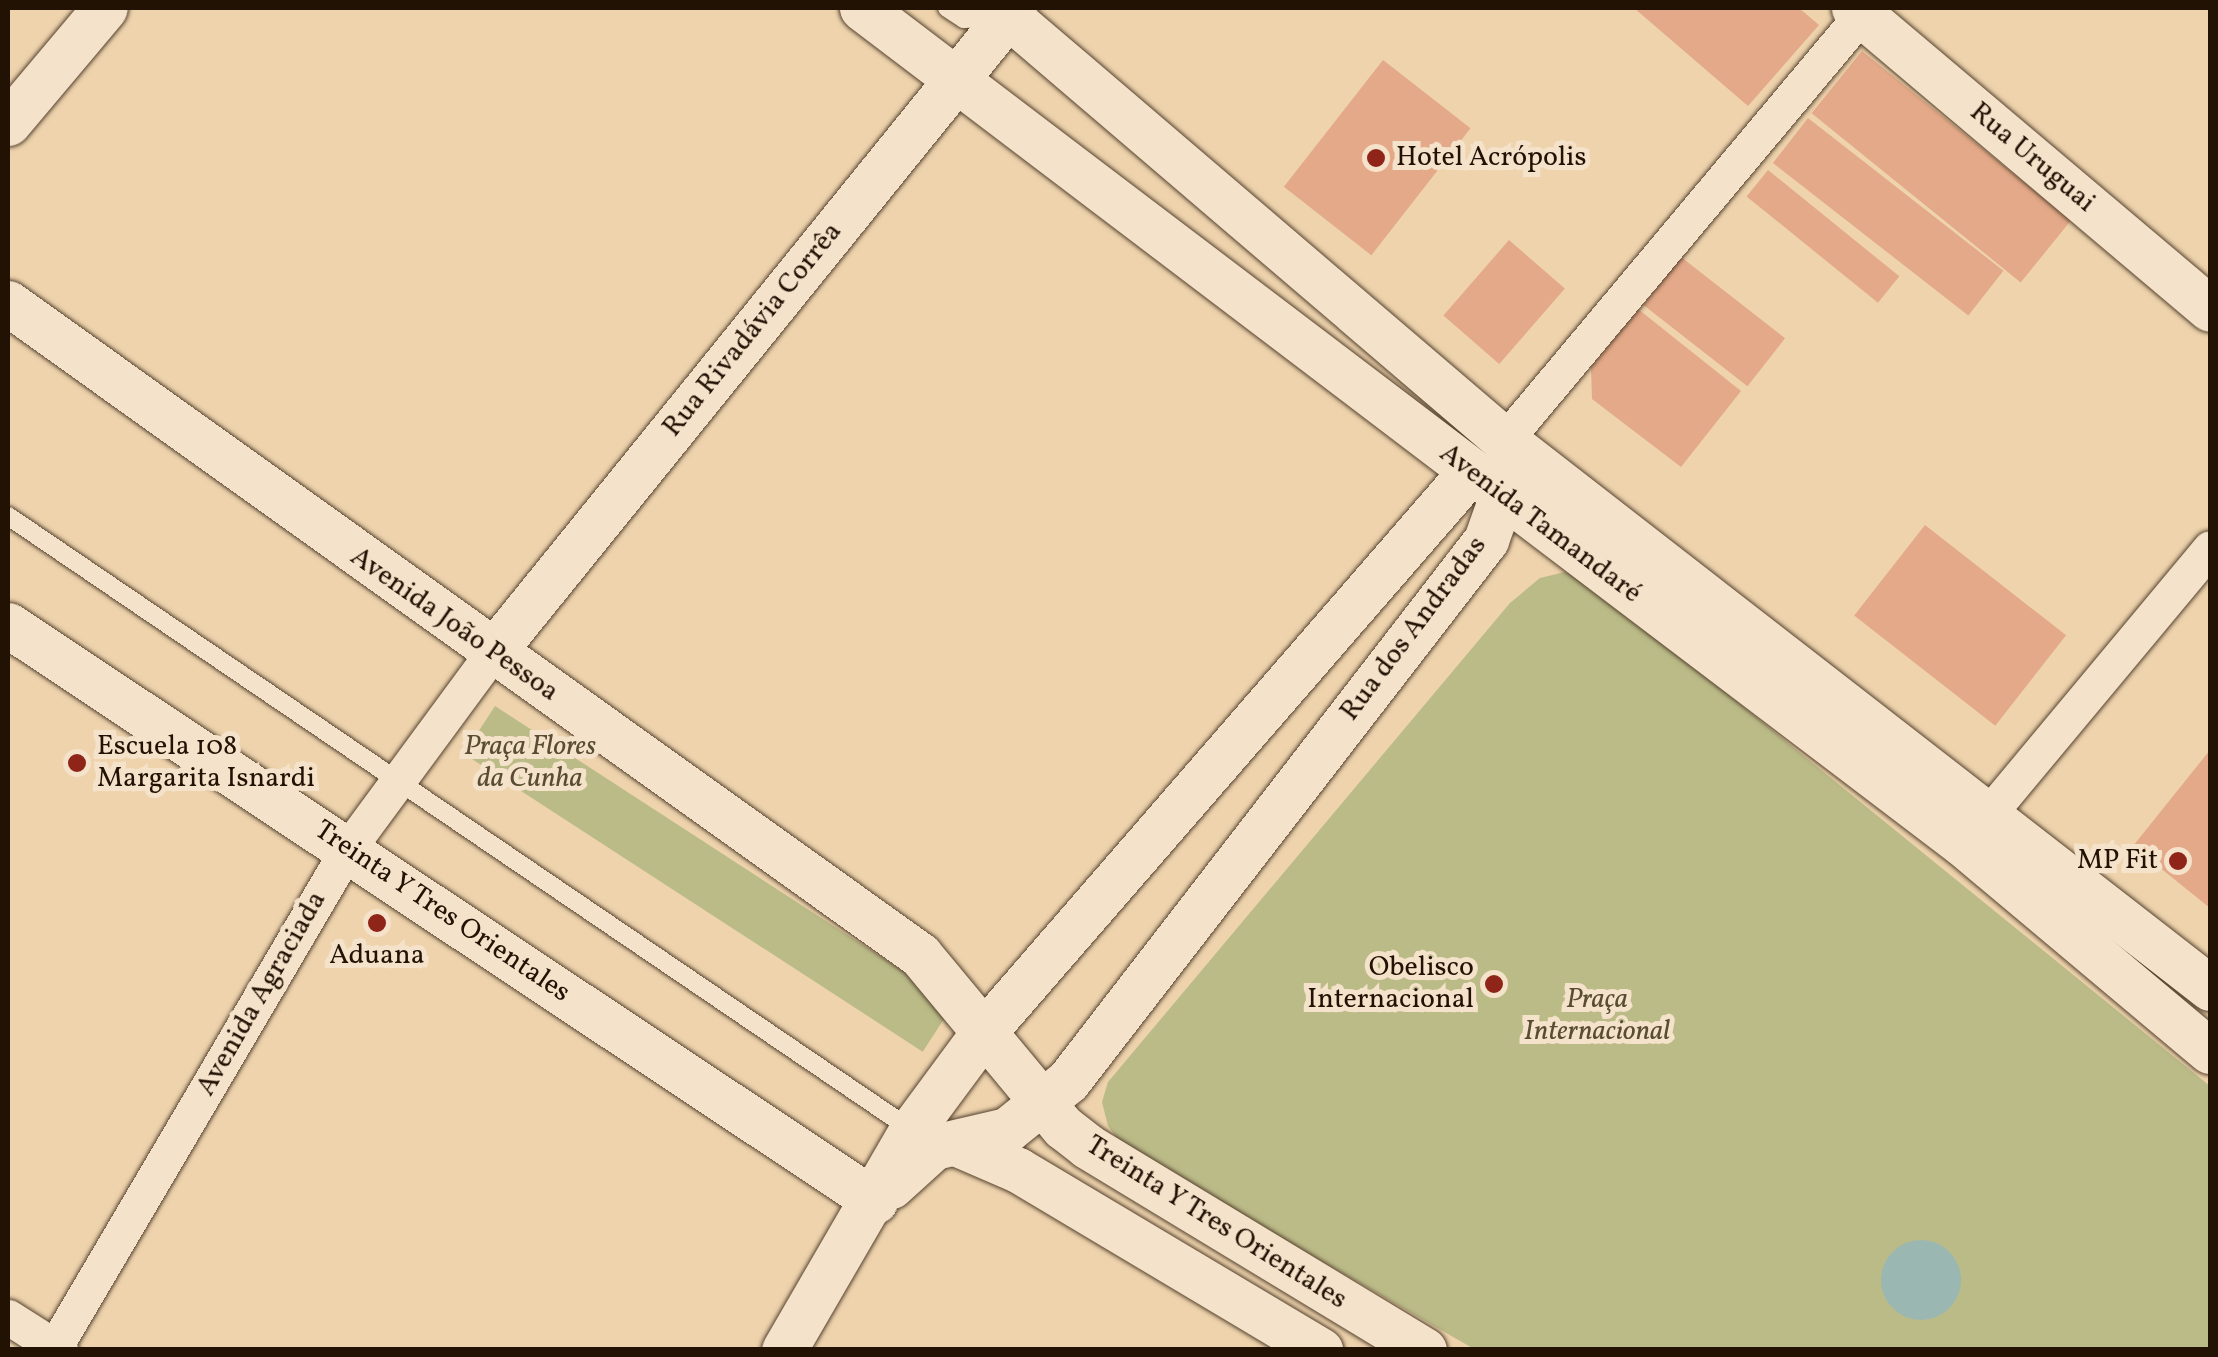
<!DOCTYPE html>
<html>
<head>
<meta charset="utf-8">
<style>
	body { margin:0 }
	#map { position:relative; width:2218px; height:1357px; overflow:hidden; background:#eed3ad; font-family:Vollkorn,serif }
	div>[style] { position:absolute }
	[style*='--x'] { left:calc(var(--x)*1px); top:calc(var(--y)*1px); width:calc(var(--w)*1px); rotate:calc(var(--a)*1deg) }
	.green>* { inset:0; background:#bb8; transform-origin:0 0 }
	.water>* { inset:0; background:#9bb7b1 }
	.round { border-radius:50% }
	.building>* { inset:0; background:#e4a988; transform-origin:0 0 }
	.roads { filter:drop-shadow(0 0 2px #55422e) drop-shadow(0 0 2px #55422e) }
	.service>* { height:18px; margin:-9px; padding:0 9px; transform-origin:9px; border-radius:9px; background:#f4e2ca }
	.minor>* { height:35px; margin:-17.5px; padding:0 17.5px; transform-origin:17.5px; border-radius:17.5px; background:#f4e2ca }
	.tertiary>* { height:45px; margin:-22.5px; padding:0 22.5px; transform-origin:22.5px; border-radius:22.5px; background:#f4e2ca }
	.dots>* { width:28px; height:28px; translate:-50% -50%; box-sizing:border-box; border:5px solid #f4e2ca; border-radius:50% }
	span { translate:-50% -50%; white-space:nowrap; text-align:center; line-height:1.15; -webkit-text-stroke:10px #f4e2ca; paint-order:stroke }
	.poi-label { font-size:28px; color:#221204 }
	.left { translate:0 -50%; text-align:left }
	.right { translate:-100% -50%; text-align:right }
	.street-label { font-size:28px; color:#221204 }
	.park-label { font-size:28px; color:#584d32; font-style:italic }
	.frame { position:absolute; inset:0; border:10px solid #221204; pointer-events:none }
</style>
</head>
<body>
<div id="map">
	<div class="green">
		<i style="clip-path:polygon(1565px 572px,1591px 583px,2210px 1086px,2210px 1349px,1474px 1349px,1124px 1147px,1108px 1126px,1102px 1102px,1108px 1082px,1510px 603px,1540px 578px)"></i>
		<i style="left:495px;top:706px;width:547px;height:57px;rotate:33deg"></i>
	</div>
	<div class="water">
		<i class="round" style="left:1881px;top:1240px;width:80px;height:80px"></i>
	</div>
	<div class="building">
		<i style="clip-path:polygon(1634px 8px,1799px 8px,1819px 25px,1748px 106px)"></i>
		<i style="left:1862px;top:51px;width:269px;height:80px;rotate:39deg"></i>
		<i style="left:1383px;top:60px;width:111px;height:161px;rotate:38deg"></i>
		<i style="left:1808px;top:118px;width:248px;height:57px;rotate:38deg"></i>
		<i style="left:1768px;top:170px;width:169px;height:34px;rotate:39deg"></i>
		<i style="left:1509px;top:240px;width:74px;height:100px;rotate:41deg"></i>
		<i style="left:1681px;top:257px;width:132px;height:61px;rotate:38deg"></i>
		<i style="clip-path:polygon(1638px 309px,1741px 391px,1681px 467px,1592px 399px,1591px 367px)"></i>
		<i style="left:1925px;top:525px;width:179px;height:115px;rotate:38deg"></i>
		<i style="clip-path:polygon(2210px 750px,2210px 908px,2133px 846px)"></i>
	</div>
	<div class="roads">
		<div class="service">
			<i style="--x:947;--y:8;--w:20;--a:33"></i>
			<i style="--x:964;--y:19;--w:34;--a:-3"></i>
			<i style="--x:8;--y:516;--w:1089;--a:34.19"></i>
		</div>
		<div class="minor">
			<i style="--x:1505;--y:440;--w:564;--a:-50.04"></i>
			<i style="--x:1971;--y:835;--w:373;--a:-50.2"></i>
			<i style="--x:8;--y:1317;--w:62;--a:32.4"></i>
			<i style="--x:53;--y:1350;--w:580;--a:-59.54"></i>
			<i style="--x:347;--y:850;--w:245;--a:-53.6"></i>
		</div>
		<div class="tertiary">
			<i style="--x:862;--y:8;--w:1382;--a:37.21"></i>
			<i style="--x:1963;--y:844;--w:322;--a:40"></i>
			<i style="--x:999;--y:8;--w:660;--a:40.52"></i>
			<i style="--x:1501;--y:437;--w:898;--a:37.85"></i>
			<i style="--x:1854;--y:8;--w:466;--a:40.2"></i>
			<i style="--x:8;--y:123;--w:150;--a:-49.9"></i>
			<i style="--x:8;--y:303;--w:1121;--a:35.56"></i>
			<i style="--x:920;--y:955;--w:224;--a:50.3"></i>
			<i style="--x:1063;--y:1127;--w:31;--a:38"></i>
			<i style="--x:1087;--y:1146;--w:394;--a:31.2"></i>
			<i style="--x:8;--y:625;--w:1041;--a:33.6"></i>
			<i style="--x:492;--y:653;--w:830;--a:-51.02"></i>
			<i style="--x:958;--y:1144;--w:65;--a:23.4"></i>
			<i style="--x:1018;--y:1170;--w:352;--a:30.8"></i>
			<i style="--x:891;--y:1186;--w:58;--a:-42.2"></i>
			<i style="--x:934;--y:1147;--w:75;--a:-13.1"></i>
			<i style="--x:1007;--y:1130;--w:78;--a:-38.8"></i>
			<i style="--x:1068;--y:1081;--w:684;--a:-52.31"></i>
			<i style="--x:1486;--y:540;--w:48;--a:-70.4"></i>
			<i style="--x:1502;--y:495;--w:27;--a:-88"></i>
			<i style="--x:784;--y:1350;--w:255;--a:-59.9"></i>
			<i style="--x:912;--y:1129;--w:119;--a:-53.5"></i>
			<i style="--x:983;--y:1033;--w:743;--a:-49.04"></i>
		</div>
	</div>
	<div class="dots">
		<i style="left:1376px;top:158px;background:#8f2418"></i>
		<i style="left:77px;top:763px;background:#8f2418"></i>
		<i style="left:2178px;top:861px;background:#8f2418"></i>
		<i style="left:377px;top:923px;background:#8f2418"></i>
		<i style="left:1494px;top:984px;background:#8f2418"></i>
	</div>
	<div class="poi-label">
		<span class="left" style="left:1396px;top:158px">Hotel Acrópolis</span>
		<span class="left" style="left:97px;top:763px">Escuela 108<br>Margarita Isnardi</span>
		<span class="right" style="left:2158px;top:861px">MP Fit</span>
		<span style="left:377px;top:956px">Aduana</span>
		<span class="right" style="left:1474px;top:984px">Obelisco<br>Internacional</span>
	</div>
	<div class="street-label">
		<span style="left:2032px;top:158px;rotate:40deg">Rua Uruguai</span>
		<span style="left:753px;top:330px;rotate:-51deg">Rua Rivadávia Corrêa</span>
		<span style="left:1540px;top:524px;rotate:37deg">Avenida Tamandaré</span>
		<span style="left:454px;top:625px;rotate:35deg">Avenida João Pessoa</span>
		<span style="left:1414px;top:629px;rotate:-53deg">Rua dos Andradas</span>
		<span style="left:442px;top:912px;rotate:34deg">Treinta Y Tres Orientales</span>
		<span style="left:262px;top:994px;rotate:-60deg">Avenida Agraciada</span>
		<span style="left:1216px;top:1223px;rotate:32deg">Treinta Y Tres Orientales</span>
	</div>
	<div class="park-label">
		<span style="left:530px;top:763px">Praça Flores<br>da Cunha</span>
		<span style="left:1597px;top:1016px">Praça<br>Internacional</span>
	</div>
	<div class="frame"></div>
</div>
</body>
</html>
